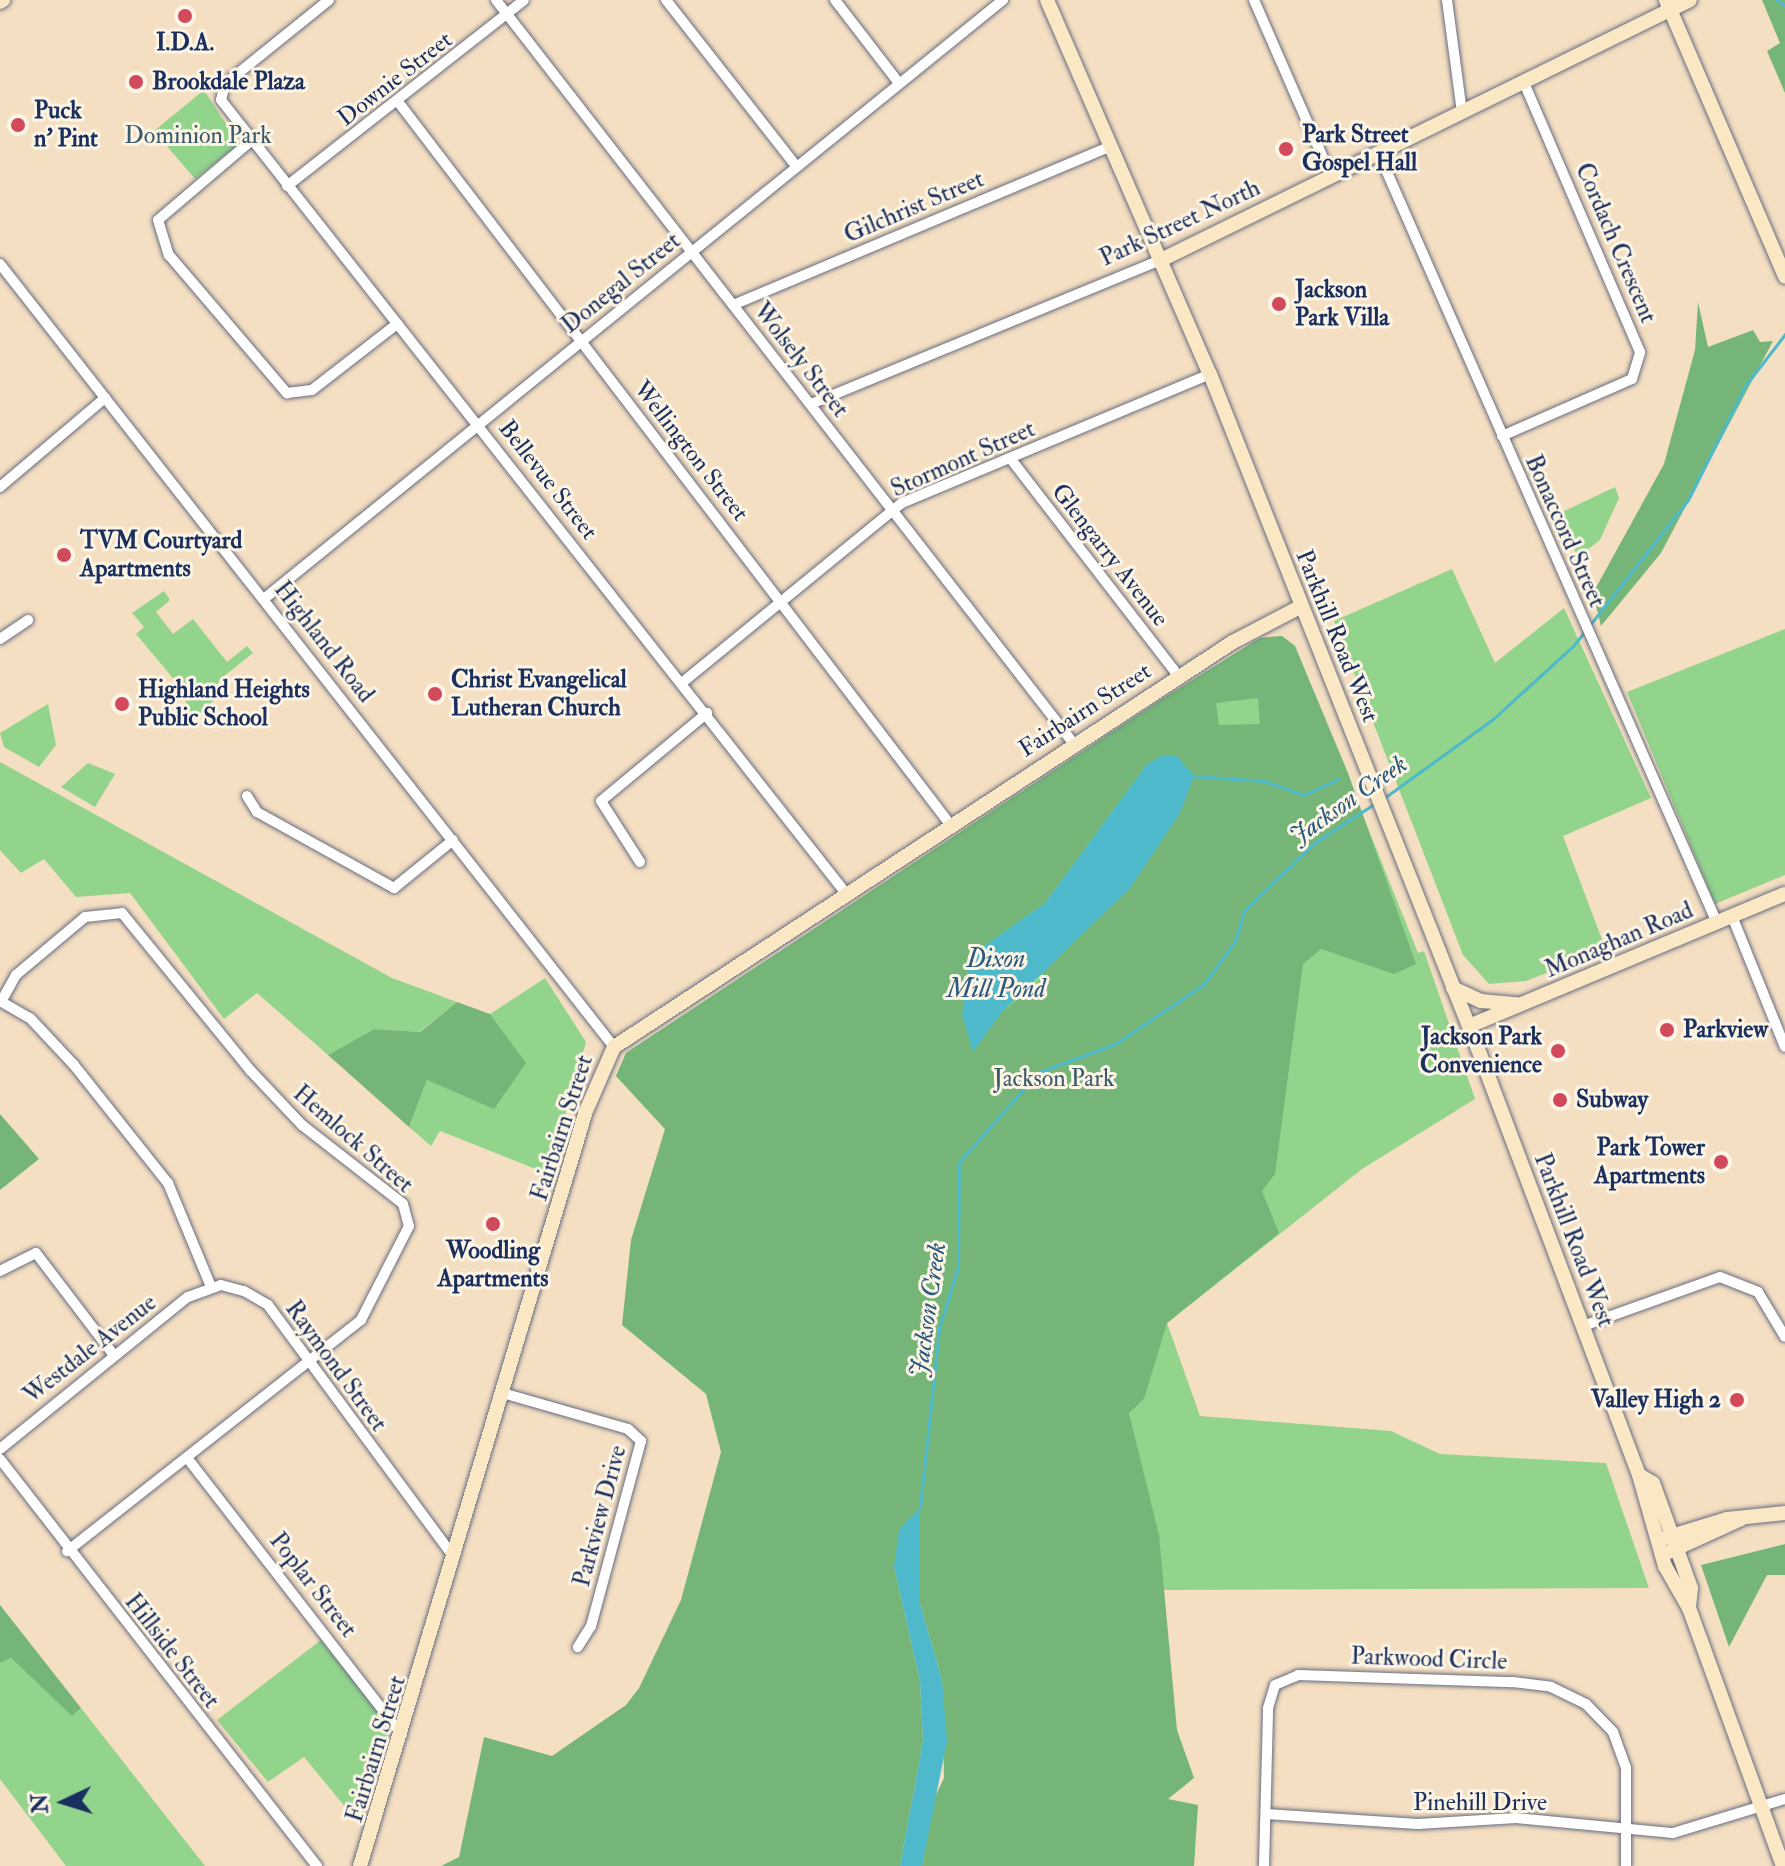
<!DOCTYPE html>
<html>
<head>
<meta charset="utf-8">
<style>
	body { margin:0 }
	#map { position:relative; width:1785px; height:1866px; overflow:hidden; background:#f5dfc2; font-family:"IM FELL Double Pica",serif }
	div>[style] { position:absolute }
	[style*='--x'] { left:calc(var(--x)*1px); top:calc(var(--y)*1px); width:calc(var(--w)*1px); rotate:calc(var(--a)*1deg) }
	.green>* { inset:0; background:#92d48c }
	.forest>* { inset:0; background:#75b678 }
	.water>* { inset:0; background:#4eb9ca }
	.stream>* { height:3px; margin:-1.5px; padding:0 1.5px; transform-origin:1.5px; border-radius:1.5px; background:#4eb9ca }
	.roads { filter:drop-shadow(0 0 2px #676d81) drop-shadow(0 0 2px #676d81) }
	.street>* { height:10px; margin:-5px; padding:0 5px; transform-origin:5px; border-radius:5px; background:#fff }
	.secondary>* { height:14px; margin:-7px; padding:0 7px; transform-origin:7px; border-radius:7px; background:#fae7c3 }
	.dots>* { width:22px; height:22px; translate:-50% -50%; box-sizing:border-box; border:4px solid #fcf5e5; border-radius:50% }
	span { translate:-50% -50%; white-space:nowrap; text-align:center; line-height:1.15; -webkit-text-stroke:6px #fcf5e5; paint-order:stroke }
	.poi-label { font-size:24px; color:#1b2f5e; font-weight:700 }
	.left { translate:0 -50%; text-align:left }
	.right { translate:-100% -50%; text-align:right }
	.street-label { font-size:24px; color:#1b2f5e }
	.park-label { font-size:24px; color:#39586a }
	.water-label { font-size:26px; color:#2a587e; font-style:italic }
	.north { position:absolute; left:24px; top:1762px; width:80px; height:80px; -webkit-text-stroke:6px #fcf5e5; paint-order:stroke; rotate:266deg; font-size:22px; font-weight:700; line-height:32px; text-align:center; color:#1b2f5e }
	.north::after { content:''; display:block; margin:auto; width:28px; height:36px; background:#1b2f5e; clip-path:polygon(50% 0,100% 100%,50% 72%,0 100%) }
</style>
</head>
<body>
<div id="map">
	<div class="green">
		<i style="clip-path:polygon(204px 90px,239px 144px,195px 179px,154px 131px)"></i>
		<i style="clip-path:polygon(1615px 487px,1619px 498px,1600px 540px,1578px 557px,1558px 514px)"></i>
		<i style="clip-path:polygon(1452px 569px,1495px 663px,1564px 608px,1651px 798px,1563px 836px,1606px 950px,1526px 981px,1489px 984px,1463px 955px,1334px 621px)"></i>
		<i style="clip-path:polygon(164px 591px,170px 600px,156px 612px,173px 634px,193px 619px,227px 662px,247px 646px,253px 653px,219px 680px,216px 698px,194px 720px,177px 683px,136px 634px,144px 627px,132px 613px)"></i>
		<i style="clip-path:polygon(1785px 629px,1785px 875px,1715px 904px,1627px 692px)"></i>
		<i style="clip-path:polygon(1282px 636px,1295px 646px,1418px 953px,1424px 951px,1475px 1099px,1362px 1169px,1167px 1323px,1200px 1416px,1391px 1431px,1440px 1454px,1606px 1463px,1649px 1588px,1164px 1590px,1129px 1413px,665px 1129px,616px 1076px,626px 1053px,1162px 699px,1260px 638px)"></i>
		<i style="clip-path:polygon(48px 704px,56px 745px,39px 767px,4px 747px,0 733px)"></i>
		<i style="clip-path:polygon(0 762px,392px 978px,457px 1002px,419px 1032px,374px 1029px,328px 1055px,257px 993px,224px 1019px,130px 893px,76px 897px,44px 859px,21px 873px,0 850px)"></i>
		<i style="clip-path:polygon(88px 763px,115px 774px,95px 807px,61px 787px)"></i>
		<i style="clip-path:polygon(545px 978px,586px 1042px,548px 1174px,440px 1131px,431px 1146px,409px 1127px,427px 1080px,493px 1108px,525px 1063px,490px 1014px)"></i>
		<i style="clip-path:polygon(321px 1640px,390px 1727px,360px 1825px,304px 1757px,268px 1782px,217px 1720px)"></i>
		<i style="clip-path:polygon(11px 1658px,72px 1715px,81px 1708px,205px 1866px,66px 1866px,0 1779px,0 1663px)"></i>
	</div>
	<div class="forest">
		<i style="clip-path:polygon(1762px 0,1785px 0,1785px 93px,1767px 51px,1780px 43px)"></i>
		<i style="clip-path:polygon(1698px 302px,1708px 347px,1753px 330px,1760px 342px,1773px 341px,1661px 553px,1601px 626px,1593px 593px,1664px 464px,1695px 350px)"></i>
		<i style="clip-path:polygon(evenodd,1282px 636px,1295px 646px,1348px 773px,1416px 964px,1394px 974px,1321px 949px,1303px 964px,1275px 1174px,1262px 1191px,1279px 1233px,1167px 1323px,1144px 1399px,1129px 1413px,1159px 1535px,1177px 1730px,1194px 1778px,1168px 1799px,1198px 1805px,1194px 1866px,922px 1866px,931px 1805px,944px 1778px,942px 1680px,920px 1604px,920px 1508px,894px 1567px,920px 1681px,923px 1741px,900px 1866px,441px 1866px,459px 1857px,484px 1737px,552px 1756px,626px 1705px,639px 1688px,681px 1600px,721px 1452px,706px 1394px,622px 1325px,631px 1240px,665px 1129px,616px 1076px,626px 1053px,1162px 699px,1260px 638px,1282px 636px,1258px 698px,1260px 724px,1219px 725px,1216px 703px,1258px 698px,1282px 636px,1147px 764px,1038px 982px,1001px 1013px,970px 956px,1045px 903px,1147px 764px)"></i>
		<i style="clip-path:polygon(457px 1002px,490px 1014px,526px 1063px,494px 1109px,427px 1080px,409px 1127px,328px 1055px,374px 1029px,420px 1032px)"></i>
		<i style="clip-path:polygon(0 1114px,39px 1159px,0 1190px)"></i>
		<i style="clip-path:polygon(1785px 1544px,1785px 1575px,1767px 1575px,1729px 1647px,1701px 1565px)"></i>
		<i style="clip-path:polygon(0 1605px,81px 1708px,72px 1716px,11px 1658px,0 1663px)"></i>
	</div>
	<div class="water">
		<i style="clip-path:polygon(1163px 755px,1177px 756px,1194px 776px,1180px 813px,1130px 888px,1001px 1013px,973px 1052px,962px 1015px,970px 956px,1045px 903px,1147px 764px)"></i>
		<i style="clip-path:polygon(920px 1507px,920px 1604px,942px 1680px,947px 1741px,922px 1866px,900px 1866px,923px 1741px,920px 1681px,894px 1567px,899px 1530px)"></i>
	</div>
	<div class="stream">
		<i style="--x:1777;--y:0;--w:10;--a:37"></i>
		<i style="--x:1194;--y:776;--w:70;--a:4.1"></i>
		<i style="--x:1264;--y:781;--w:42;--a:19.3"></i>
		<i style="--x:1304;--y:795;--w:38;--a:-25"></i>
		<i style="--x:1384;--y:798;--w:135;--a:-35.9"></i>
		<i style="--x:1493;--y:719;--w:110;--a:-42.4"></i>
		<i style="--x:1574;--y:645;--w:184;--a:-51.8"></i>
		<i style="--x:1688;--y:500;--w:127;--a:-63.4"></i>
		<i style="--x:1745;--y:386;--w:66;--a:-52.4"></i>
		<i style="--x:920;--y:1507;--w:180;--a:-83.9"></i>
		<i style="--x:939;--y:1328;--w:64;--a:-72.7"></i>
		<i style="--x:958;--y:1267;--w:105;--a:-89.5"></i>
		<i style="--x:959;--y:1162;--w:120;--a:-48.4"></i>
		<i style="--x:1039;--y:1072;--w:81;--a:-20.2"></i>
		<i style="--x:1115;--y:1044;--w:107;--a:-34"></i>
		<i style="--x:1204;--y:984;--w:53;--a:-54.2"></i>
		<i style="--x:1235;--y:941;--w:31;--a:-73"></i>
		<i style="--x:1244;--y:911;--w:98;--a:-44.2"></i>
		<i style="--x:1314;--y:843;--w:72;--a:-33"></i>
	</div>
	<div class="roads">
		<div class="street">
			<i style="--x:329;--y:0;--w:134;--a:141.1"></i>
			<i style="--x:225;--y:84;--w:16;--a:104"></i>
			<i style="--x:221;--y:100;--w:1008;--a:51.77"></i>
			<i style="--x:496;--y:0;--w:942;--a:52.16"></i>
			<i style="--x:666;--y:0;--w:211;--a:51.9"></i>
			<i style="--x:835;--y:0;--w:105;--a:52.4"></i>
			<i style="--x:1254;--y:0;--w:192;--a:66.4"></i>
			<i style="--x:1447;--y:0;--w:113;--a:82.4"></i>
			<i style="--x:399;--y:103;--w:906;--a:52.62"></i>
			<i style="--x:252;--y:140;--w:123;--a:139.6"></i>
			<i style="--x:158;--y:220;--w:37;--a:73"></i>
			<i style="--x:169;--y:255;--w:182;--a:49.5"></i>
			<i style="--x:287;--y:393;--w:25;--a:-7"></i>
			<i style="--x:312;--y:390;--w:108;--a:-37.8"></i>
			<i style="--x:1379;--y:154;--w:840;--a:66.27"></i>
			<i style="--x:287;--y:186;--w:301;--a:-38.1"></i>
			<i style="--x:0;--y:264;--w:995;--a:51.9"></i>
			<i style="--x:733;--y:305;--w:410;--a:-22.8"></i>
			<i style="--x:811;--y:404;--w:381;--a:-22.4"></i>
			<i style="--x:1502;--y:436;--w:142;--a:-23.7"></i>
			<i style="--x:1632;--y:379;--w:28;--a:-73"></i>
			<i style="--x:1640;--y:352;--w:293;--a:-113.3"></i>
			<i style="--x:1010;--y:458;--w:277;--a:52.3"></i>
			<i style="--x:0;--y:487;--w:138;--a:-40.3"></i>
			<i style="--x:265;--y:598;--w:950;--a:-39.02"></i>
			<i style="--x:0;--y:639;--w:34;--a:-34"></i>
			<i style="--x:683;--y:682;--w:283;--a:-39.3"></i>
			<i style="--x:902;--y:503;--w:334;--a:-22.7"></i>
			<i style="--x:247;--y:796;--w:19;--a:58"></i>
			<i style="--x:257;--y:812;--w:157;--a:29"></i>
			<i style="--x:394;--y:888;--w:76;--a:-39.1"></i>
			<i style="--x:640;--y:862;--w:72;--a:-122.6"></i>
			<i style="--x:601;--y:801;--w:138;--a:-39.7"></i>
			<i style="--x:1732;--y:916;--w:141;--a:68"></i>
			<i style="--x:0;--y:1001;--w:34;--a:30"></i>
			<i style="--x:30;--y:1018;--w:64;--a:46.9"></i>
			<i style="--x:74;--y:1065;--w:151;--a:51.5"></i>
			<i style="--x:168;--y:1183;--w:113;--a:67.5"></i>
			<i style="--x:1;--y:1002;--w:31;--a:-61"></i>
			<i style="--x:16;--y:975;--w:90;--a:-40"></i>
			<i style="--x:85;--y:917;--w:37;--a:-6"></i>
			<i style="--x:122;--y:913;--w:203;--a:50.8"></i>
			<i style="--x:250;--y:1070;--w:76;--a:46.6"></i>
			<i style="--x:302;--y:1125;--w:128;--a:38"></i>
			<i style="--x:403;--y:1204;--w:23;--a:75"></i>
			<i style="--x:409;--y:1226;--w:106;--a:117.1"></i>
			<i style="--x:361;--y:1320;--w:374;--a:141.8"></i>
			<i style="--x:0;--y:1271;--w:40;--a:-26.6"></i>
			<i style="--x:36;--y:1253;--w:127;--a:52.7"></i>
			<i style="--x:1583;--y:1326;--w:145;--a:-19.7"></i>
			<i style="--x:1720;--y:1277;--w:41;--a:21.5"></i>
			<i style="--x:1758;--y:1292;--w:52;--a:59"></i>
			<i style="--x:506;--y:1394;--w:127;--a:16"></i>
			<i style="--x:628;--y:1429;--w:18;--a:43"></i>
			<i style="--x:641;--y:1441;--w:192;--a:105.1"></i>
			<i style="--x:591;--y:1626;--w:25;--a:122"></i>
			<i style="--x:0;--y:1449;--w:242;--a:-39"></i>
			<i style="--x:188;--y:1297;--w:35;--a:-20"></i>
			<i style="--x:221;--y:1285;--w:24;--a:15"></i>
			<i style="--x:244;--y:1291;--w:28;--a:30"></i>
			<i style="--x:268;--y:1305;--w:313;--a:53.6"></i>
			<i style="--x:0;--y:1459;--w:516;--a:52.09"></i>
			<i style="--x:188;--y:1459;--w:349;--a:52.2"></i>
			<i style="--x:1266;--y:1814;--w:152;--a:3.8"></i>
			<i style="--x:1418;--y:1824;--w:98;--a:-3.5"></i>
			<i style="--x:1516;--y:1818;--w:158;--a:5.5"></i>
			<i style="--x:1673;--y:1833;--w:117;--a:-16.9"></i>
			<i style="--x:1264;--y:1866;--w:158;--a:-88.5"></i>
			<i style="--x:1268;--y:1708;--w:24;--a:-73"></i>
			<i style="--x:1275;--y:1685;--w:25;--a:-23"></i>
			<i style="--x:1298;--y:1675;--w:215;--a:1.9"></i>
			<i style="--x:1513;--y:1682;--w:38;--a:7"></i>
			<i style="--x:1551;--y:1687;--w:39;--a:26"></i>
			<i style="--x:1586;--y:1704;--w:39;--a:46"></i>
			<i style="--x:1613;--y:1732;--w:38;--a:70"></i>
			<i style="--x:1626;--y:1768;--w:98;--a:90"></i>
		</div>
		<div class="secondary">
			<i style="--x:1047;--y:0;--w:408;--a:66.5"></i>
			<i style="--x:1210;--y:374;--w:726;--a:68.35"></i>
			<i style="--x:1478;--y:1049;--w:455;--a:69.3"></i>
			<i style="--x:1639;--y:1475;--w:95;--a:74.1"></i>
			<i style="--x:1665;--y:1566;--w:48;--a:60.3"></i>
			<i style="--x:1689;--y:1608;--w:275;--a:70"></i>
			<i style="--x:1666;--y:0;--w:301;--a:66.7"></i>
			<i style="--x:0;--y:2;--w:4;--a:-34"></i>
			<i style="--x:1163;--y:259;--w:587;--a:-26.17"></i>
			<i style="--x:1453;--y:988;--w:31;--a:25"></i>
			<i style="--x:1481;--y:1001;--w:36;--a:5"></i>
			<i style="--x:1469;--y:1026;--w:342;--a:-22.7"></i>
			<i style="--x:1639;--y:1475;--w:16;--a:30"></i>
			<i style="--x:1653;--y:1483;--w:112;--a:70.1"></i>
			<i style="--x:1691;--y:1588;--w:20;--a:96"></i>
			<i style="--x:1665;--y:1538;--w:65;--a:-17"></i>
			<i style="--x:1727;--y:1519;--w:58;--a:-5.9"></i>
			<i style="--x:1669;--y:1552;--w:79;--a:-24.6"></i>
			<i style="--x:360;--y:1866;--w:788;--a:-73.34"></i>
			<i style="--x:586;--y:1111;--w:70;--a:-66.4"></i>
			<i style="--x:614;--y:1047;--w:740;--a:-33.2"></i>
			<i style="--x:1233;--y:642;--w:76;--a:-27.6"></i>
		</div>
	</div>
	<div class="dots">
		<i style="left:185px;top:16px;background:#d1495b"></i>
		<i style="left:136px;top:82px;background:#d1495b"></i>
		<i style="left:18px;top:125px;background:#d1495b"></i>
		<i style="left:1286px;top:149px;background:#d1495b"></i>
		<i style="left:1279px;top:304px;background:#d1495b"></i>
		<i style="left:64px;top:555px;background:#d1495b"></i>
		<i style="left:435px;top:694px;background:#d1495b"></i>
		<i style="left:122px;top:704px;background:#d1495b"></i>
		<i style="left:1667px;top:1030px;background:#d1495b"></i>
		<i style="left:1558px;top:1051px;background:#d1495b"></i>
		<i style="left:1560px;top:1100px;background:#d1495b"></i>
		<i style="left:1721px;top:1162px;background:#d1495b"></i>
		<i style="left:493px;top:1224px;background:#d1495b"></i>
		<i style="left:1737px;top:1400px;background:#d1495b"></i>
	</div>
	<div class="poi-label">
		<span style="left:185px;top:43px">I.D.A.</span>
		<span class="left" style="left:152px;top:82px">Brookdale Plaza</span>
		<span class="left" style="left:34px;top:125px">Puck<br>n' Pint</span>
		<span class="left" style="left:1302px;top:149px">Park Street<br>Gospel Hall</span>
		<span class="left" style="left:1295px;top:304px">Jackson<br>Park Villa</span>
		<span class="left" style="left:80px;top:555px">TVM Courtyard<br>Apartments</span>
		<span class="left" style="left:451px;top:694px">Christ Evangelical<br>Lutheran Church</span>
		<span class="left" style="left:138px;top:704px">Highland Heights<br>Public School</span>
		<span class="left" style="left:1683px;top:1030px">Parkview</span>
		<span class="right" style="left:1542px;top:1051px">Jackson Park<br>Convenience</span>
		<span class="left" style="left:1576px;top:1100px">Subway</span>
		<span class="right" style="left:1705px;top:1162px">Park Tower<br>Apartments</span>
		<span style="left:493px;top:1265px">Woodling<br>Apartments</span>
		<span class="right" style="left:1721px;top:1400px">Valley High 2</span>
	</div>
	<div class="street-label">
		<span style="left:395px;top:79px;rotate:-38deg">Downie Street</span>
		<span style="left:914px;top:207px;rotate:-23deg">Gilchrist Street</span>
		<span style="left:1180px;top:223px;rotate:-25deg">Park Street North</span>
		<span style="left:1616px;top:243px;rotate:67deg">Cordach Crescent</span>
		<span style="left:621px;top:283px;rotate:-39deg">Donegal Street</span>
		<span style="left:801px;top:360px;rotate:52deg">Wolsely Street</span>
		<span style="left:691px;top:451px;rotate:52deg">Wellington Street</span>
		<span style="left:963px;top:459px;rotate:-24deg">Stormont Street</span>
		<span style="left:548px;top:480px;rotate:52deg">Bellevue Street</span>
		<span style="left:1565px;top:531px;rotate:66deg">Bonaccord Street</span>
		<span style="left:1110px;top:555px;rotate:52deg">Glengarry Avenue</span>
		<span style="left:1337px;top:636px;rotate:68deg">Parkhill Road West</span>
		<span style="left:324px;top:642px;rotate:52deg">Highland Road</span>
		<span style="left:1085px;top:710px;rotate:-33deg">Fairbairn Street</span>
		<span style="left:1619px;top:940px;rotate:-23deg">Monaghan Road</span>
		<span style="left:562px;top:1128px;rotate:-72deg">Fairbairn Street</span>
		<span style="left:353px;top:1139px;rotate:41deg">Hemlock Street</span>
		<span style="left:1574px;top:1240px;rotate:69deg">Parkhill Road West</span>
		<span style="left:90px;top:1349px;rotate:-38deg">Westdale Avenue</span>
		<span style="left:336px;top:1366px;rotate:54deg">Raymond Street</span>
		<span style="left:600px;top:1516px;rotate:-75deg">Parkview Drive</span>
		<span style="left:313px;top:1585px;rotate:52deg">Poplar Street</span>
		<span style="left:172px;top:1651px;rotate:52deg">Hillside Street</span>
		<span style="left:1429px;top:1659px;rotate:2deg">Parkwood Circle</span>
		<span style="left:376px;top:1749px;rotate:-73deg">Fairbairn Street</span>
		<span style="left:1480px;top:1803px">Pinehill Drive</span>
	</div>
	<div class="park-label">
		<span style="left:198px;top:136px">Dominion Park</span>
		<span style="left:1054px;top:1079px">Jackson Park</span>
	</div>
	<div class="water-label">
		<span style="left:1349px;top:801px;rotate:-35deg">Jackson Creek</span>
		<span style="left:996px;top:975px">Dixon<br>Mill Pond</span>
		<span style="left:929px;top:1310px;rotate:-82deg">Jackson Creek</span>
	</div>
	<div class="north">N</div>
</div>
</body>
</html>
